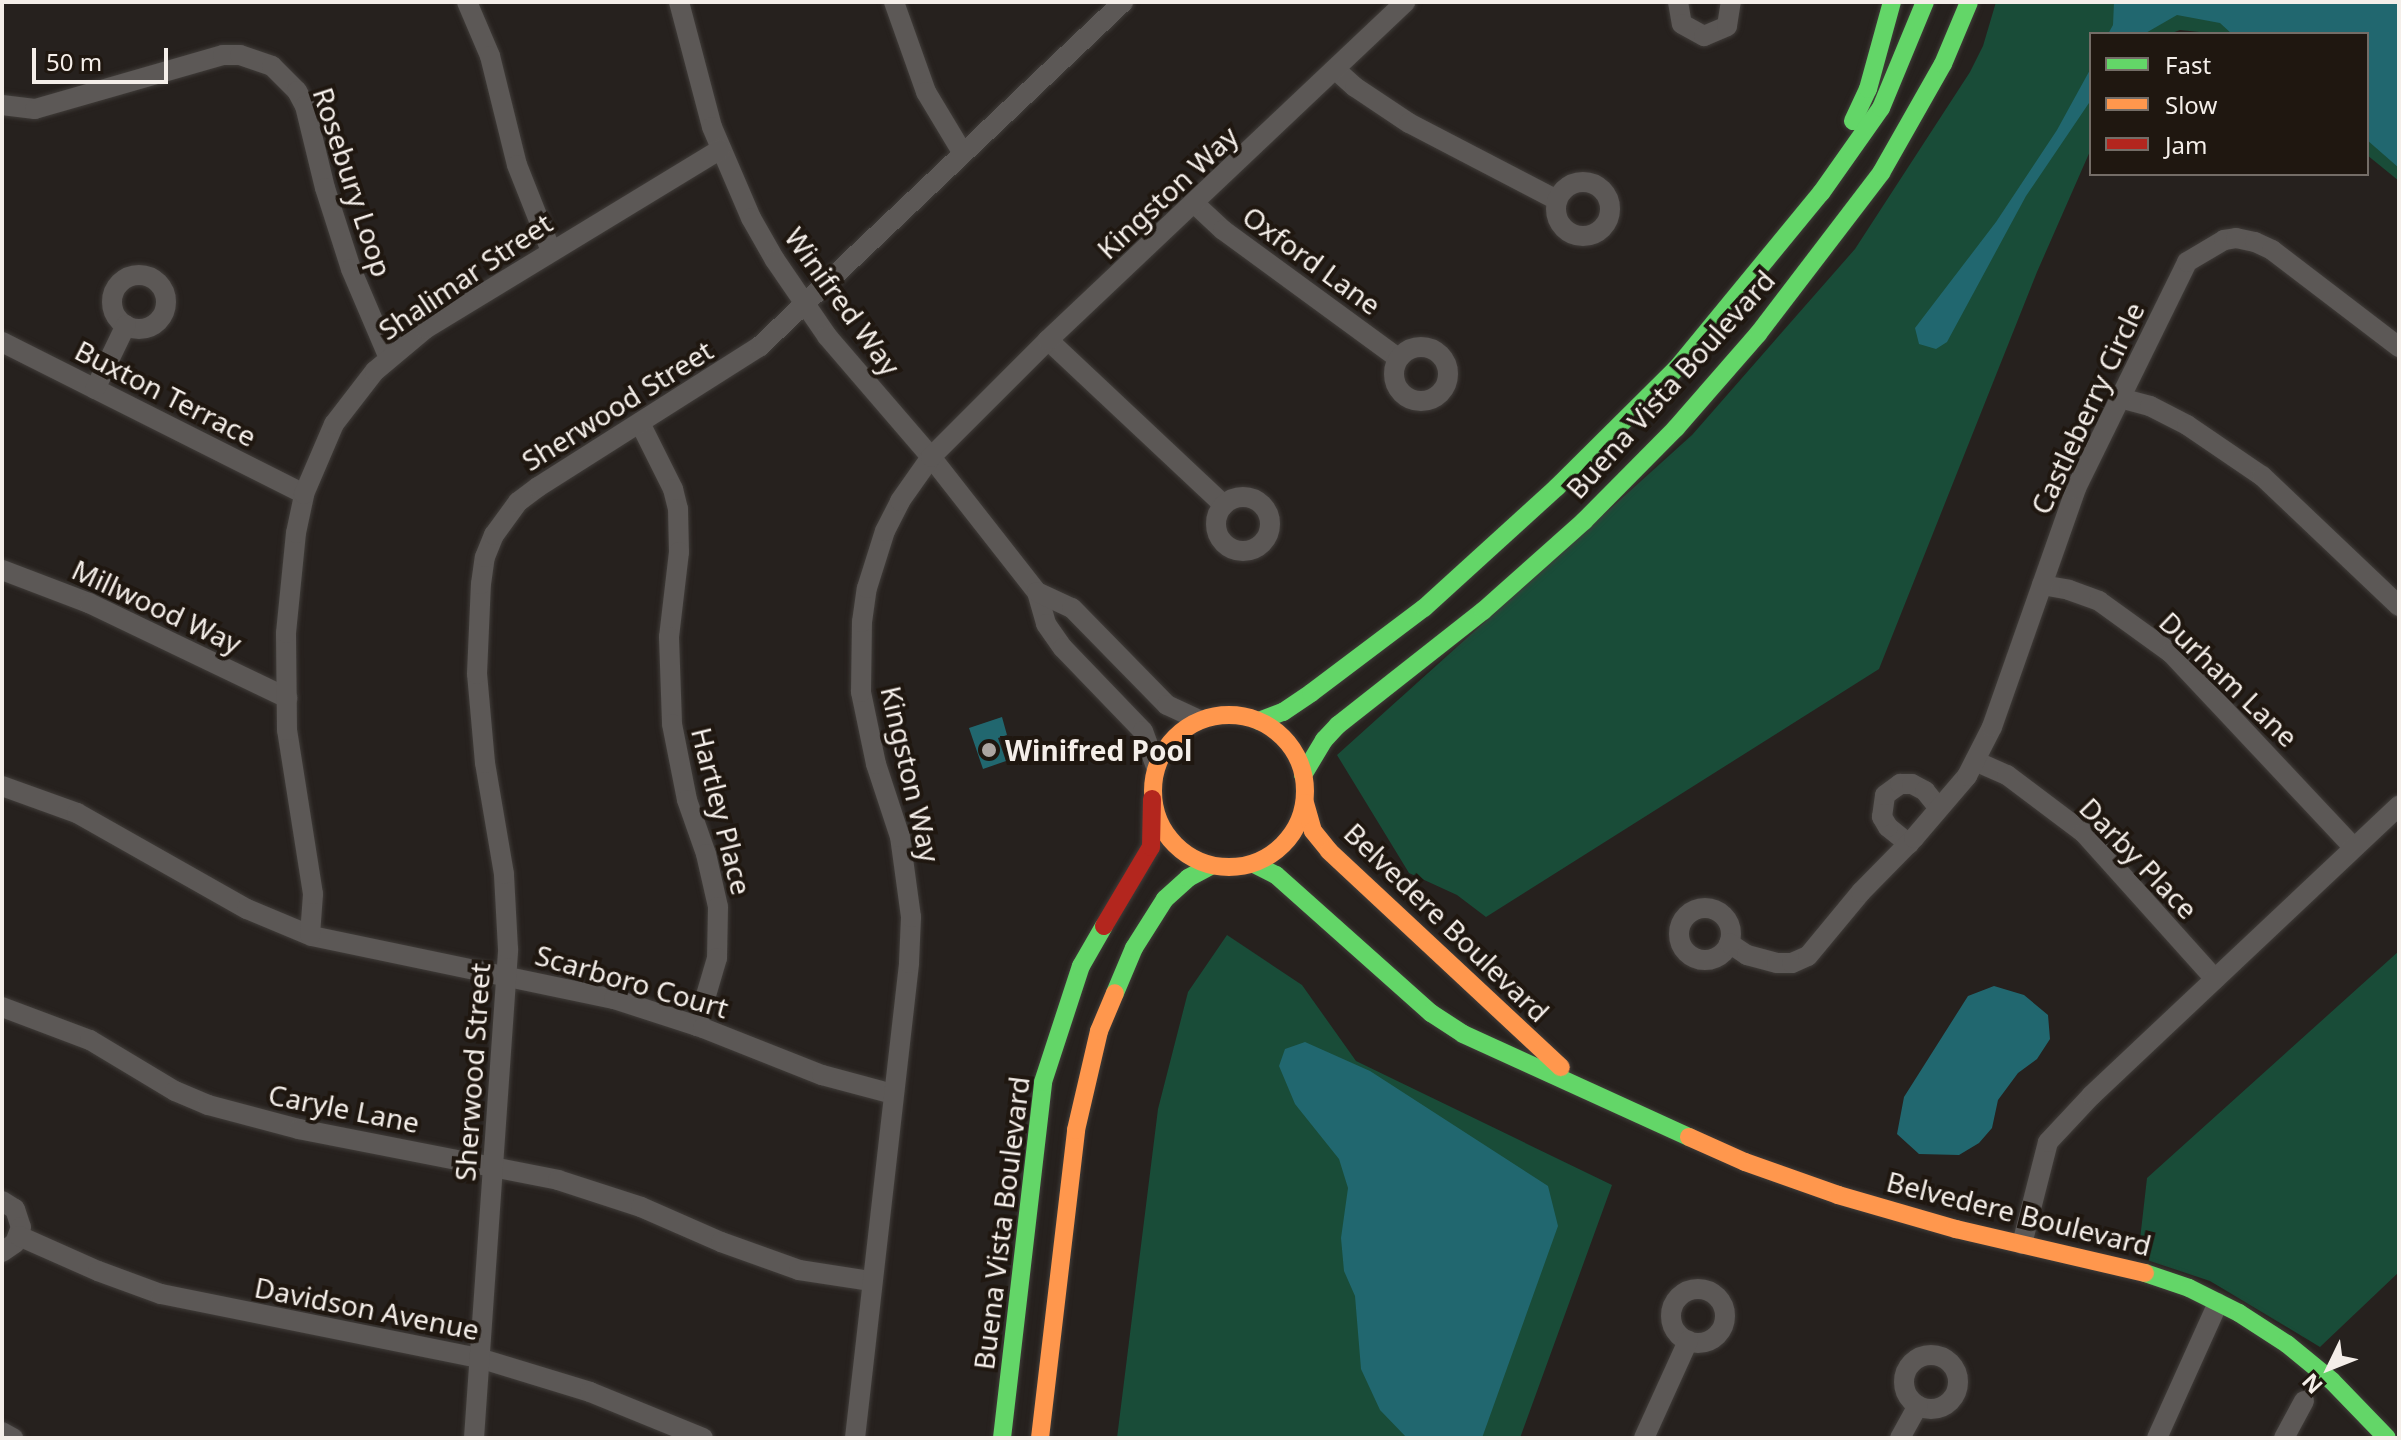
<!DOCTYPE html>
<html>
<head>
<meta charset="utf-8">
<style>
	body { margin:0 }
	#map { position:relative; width:2401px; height:1440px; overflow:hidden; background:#26211e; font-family:"Noto Sans",sans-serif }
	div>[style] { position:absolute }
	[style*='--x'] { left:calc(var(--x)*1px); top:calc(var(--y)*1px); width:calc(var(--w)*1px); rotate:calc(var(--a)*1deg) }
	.green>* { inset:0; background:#194c38 }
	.water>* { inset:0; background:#21676f }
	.roads { filter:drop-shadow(0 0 2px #403c39) drop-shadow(0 0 2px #403c39) }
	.street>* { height:20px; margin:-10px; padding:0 10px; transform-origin:10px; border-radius:10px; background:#5c5856 }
	.street>.ring { margin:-10px; padding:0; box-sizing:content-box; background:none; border:20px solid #5c5856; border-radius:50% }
	.fast>* { height:18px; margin:-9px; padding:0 9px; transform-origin:9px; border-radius:9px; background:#63d668 }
	.slow>* { height:18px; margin:-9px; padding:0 9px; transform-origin:9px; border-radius:9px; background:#ff974d }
	.slow>.ring { margin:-9px; padding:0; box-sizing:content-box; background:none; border:18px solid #ff974d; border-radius:50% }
	.jam>* { height:18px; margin:-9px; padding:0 9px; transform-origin:9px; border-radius:9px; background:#b3261e }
	.dots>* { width:22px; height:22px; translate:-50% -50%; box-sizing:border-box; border:4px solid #1f1710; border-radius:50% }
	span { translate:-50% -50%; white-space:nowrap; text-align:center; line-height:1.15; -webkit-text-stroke:8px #1f1710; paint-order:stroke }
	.street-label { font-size:28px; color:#f4eee9 }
	.poi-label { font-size:28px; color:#f4eee9; font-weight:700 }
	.left { translate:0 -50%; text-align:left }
	.frame { position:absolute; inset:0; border:4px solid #f4eee9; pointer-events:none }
	.legend { position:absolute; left:2089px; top:32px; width:280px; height:144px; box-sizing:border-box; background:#1f1710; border:2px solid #746d67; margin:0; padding:10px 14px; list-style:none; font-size:24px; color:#f4eee9 }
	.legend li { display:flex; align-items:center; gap:16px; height:40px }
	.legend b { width:40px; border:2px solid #746d67 }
	.north { position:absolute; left:2289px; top:1328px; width:80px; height:80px; -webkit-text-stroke:6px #1f1710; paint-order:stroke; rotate:227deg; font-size:22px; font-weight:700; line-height:32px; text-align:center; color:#f4eee9 }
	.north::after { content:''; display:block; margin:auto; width:28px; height:36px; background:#f4eee9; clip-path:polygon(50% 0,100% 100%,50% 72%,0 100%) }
	.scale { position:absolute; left:32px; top:48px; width:136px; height:36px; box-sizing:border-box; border:4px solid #f4eee9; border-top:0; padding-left:10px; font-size:24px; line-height:28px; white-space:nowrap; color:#f4eee9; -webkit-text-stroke:6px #1f1710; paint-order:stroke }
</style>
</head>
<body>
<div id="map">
	<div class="green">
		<i style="clip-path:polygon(1996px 2px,2399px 2px,2399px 181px,2367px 155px,2367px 34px,2219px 34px,2180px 30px,2169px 34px,2091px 34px,2091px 149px,2037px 272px,1879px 669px,1486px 917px,1457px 895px,1409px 873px,1337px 755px,1692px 435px,1855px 249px,1970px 72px,1983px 46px)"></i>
		<i style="clip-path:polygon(1227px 935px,1302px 985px,1356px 1061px,1612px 1185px,1520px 1438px,1117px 1438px,1158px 1109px,1188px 992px)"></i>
		<i style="clip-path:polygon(2399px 951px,2399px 1272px,2320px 1347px,2210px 1281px,2138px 1257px,2147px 1178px)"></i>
	</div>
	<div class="water">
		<i style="clip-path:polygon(2114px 2px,2399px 2px,2399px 168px,2367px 140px,2367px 34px,2232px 34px,2220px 23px,2177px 15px,2144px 34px,2108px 34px,2113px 25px)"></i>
		<i style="clip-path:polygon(2091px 68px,2091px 100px,2026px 196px,1947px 342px,1936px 349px,1919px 344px,1915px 328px,1996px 222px,2057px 130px)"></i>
		<i style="clip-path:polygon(1002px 717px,1007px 735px,998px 738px,1006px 761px,983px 769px,969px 728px)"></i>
		<i style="clip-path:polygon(1994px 986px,2024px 995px,2048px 1015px,2050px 1039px,2037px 1059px,2018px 1073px,1998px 1100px,1992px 1128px,1979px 1143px,1959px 1155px,1919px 1154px,1897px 1134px,1904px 1097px,1968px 996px)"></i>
		<i style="clip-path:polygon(1305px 1042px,1370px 1071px,1548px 1186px,1558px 1226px,1482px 1438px,1407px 1438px,1380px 1410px,1361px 1369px,1355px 1296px,1344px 1271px,1341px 1238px,1348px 1188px,1339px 1159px,1295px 1104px,1279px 1066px,1285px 1049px)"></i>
	</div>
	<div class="roads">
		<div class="street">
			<i style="--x:467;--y:2;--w:59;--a:66.9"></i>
			<i style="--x:490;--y:56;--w:112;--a:76.1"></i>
			<i style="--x:517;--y:165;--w:92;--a:68.4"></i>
			<i style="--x:679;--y:2;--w:129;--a:75.2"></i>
			<i style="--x:712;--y:127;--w:99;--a:66.8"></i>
			<i style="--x:751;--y:218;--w:48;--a:60.3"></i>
			<i style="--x:775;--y:260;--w:92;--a:55.6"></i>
			<i style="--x:827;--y:336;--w:160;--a:49.3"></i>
			<i style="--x:931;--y:457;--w:172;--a:51.9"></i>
			<i style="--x:1037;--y:592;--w:33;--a:74"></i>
			<i style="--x:1046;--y:624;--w:29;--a:55"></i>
			<i style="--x:1063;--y:648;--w:115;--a:46.1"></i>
			<i style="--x:1143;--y:731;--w:37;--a:70"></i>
			<i style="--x:894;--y:2;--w:96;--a:70.4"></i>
			<i style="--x:926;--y:92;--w:70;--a:59"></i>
			<i style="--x:1678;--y:2;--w:22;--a:80"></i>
			<i style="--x:1682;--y:24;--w:25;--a:29"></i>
			<i style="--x:1704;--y:36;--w:25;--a:-23"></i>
			<i style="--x:1727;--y:26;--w:24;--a:-81"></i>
			<i style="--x:1336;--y:70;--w:25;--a:42"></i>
			<i style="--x:1355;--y:87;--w:65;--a:33.7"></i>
			<i style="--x:1409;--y:123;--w:167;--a:27.5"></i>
			<i style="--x:2;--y:105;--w:33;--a:7"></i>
			<i style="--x:35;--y:109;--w:196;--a:-16"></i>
			<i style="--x:223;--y:55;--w:17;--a:0"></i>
			<i style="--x:240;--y:55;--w:34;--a:19"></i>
			<i style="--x:272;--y:66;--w:35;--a:45"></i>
			<i style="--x:297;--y:91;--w:17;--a:62"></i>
			<i style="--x:305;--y:106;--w:84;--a:76.3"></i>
			<i style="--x:325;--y:188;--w:85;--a:72.2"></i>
			<i style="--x:351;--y:269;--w:97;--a:66.9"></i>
			<i class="ring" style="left:1556px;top:182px;width:34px;height:34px"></i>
			<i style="--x:1195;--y:204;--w:38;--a:43"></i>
			<i style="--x:1223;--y:230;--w:217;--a:36.2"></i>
			<i class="ring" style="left:112px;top:275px;width:34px;height:34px"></i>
			<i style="--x:1048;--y:340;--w:241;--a:43.2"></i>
			<i style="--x:2;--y:342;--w:338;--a:26.7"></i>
			<i class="ring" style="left:1394px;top:347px;width:34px;height:34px"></i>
			<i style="--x:95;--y:389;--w:71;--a:-64.2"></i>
			<i style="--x:2120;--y:398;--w:31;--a:15"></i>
			<i style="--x:2150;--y:406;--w:42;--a:27.2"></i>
			<i style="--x:2187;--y:425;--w:91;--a:34.2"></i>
			<i style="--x:2262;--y:476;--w:189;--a:43.5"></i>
			<i style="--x:640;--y:423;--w:74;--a:63.4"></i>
			<i style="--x:673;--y:489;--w:21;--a:76"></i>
			<i style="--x:678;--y:509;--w:43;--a:88.7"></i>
			<i style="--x:679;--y:552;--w:86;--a:96.7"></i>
			<i style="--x:669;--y:637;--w:87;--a:88"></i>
			<i style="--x:672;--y:724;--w:77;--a:78.8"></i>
			<i style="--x:687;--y:800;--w:57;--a:70.6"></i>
			<i style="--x:706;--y:854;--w:54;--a:77.2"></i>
			<i style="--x:718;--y:907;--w:51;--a:91.1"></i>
			<i style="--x:717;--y:958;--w:71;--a:106.4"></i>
			<i class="ring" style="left:1216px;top:497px;width:34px;height:34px"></i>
			<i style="--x:2;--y:570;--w:93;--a:20.8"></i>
			<i style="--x:89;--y:603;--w:220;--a:25.6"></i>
			<i style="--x:2042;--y:585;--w:27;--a:10"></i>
			<i style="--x:2069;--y:590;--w:32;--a:20"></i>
			<i style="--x:2099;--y:601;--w:89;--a:35.8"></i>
			<i style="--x:2171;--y:653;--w:267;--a:46.8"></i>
			<i style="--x:1037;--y:592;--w:38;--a:25"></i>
			<i style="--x:1072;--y:608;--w:136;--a:45.6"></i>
			<i style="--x:1167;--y:705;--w:35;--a:25"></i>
			<i style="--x:1975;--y:761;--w:35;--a:24"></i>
			<i style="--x:2007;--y:775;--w:96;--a:37"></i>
			<i style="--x:2084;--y:833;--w:196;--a:48.1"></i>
			<i style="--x:2;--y:786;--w:80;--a:19.8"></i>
			<i style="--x:77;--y:813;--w:195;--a:29.5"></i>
			<i style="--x:247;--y:909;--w:70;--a:22.6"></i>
			<i style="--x:312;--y:936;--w:309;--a:11.8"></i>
			<i style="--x:614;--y:999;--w:94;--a:18"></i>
			<i style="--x:703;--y:1028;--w:128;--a:21.6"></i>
			<i style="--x:822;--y:1075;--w:73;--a:15"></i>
			<i style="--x:1909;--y:844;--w:27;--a:-141"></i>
			<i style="--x:1888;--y:827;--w:12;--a:-121"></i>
			<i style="--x:1882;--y:817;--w:22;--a:-82"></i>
			<i style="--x:1885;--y:795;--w:19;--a:-36"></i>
			<i style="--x:1900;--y:784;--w:12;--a:0"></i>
			<i style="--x:1912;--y:784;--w:15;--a:28"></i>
			<i style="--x:1925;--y:791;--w:22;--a:51"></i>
			<i class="ring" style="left:1679px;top:908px;width:32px;height:32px"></i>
			<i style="--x:310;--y:935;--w:41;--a:-85.8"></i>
			<i style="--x:313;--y:894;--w:166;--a:-99"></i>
			<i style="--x:287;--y:730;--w:97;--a:-90.6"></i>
			<i style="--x:286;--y:633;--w:100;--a:-84.3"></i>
			<i style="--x:296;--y:533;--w:40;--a:-78"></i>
			<i style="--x:304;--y:494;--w:76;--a:-66.8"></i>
			<i style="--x:334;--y:424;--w:67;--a:-52.3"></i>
			<i style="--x:375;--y:371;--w:65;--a:-40"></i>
			<i style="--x:425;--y:329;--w:346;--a:-31.3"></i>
			<i style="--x:1729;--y:943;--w:22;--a:34"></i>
			<i style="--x:1747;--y:955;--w:31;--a:15"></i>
			<i style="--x:1777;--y:963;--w:15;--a:0"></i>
			<i style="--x:1792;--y:963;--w:17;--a:-24"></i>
			<i style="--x:1808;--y:956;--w:83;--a:-50.4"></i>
			<i style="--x:1861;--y:892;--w:76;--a:-45.5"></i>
			<i style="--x:1914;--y:838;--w:82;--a:-49.5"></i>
			<i style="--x:1967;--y:776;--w:55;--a:-63"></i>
			<i style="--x:1992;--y:727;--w:253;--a:-70.6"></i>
			<i style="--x:2076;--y:488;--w:252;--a:-63.8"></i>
			<i style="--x:2187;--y:262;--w:43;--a:-30.7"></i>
			<i style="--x:2224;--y:240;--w:12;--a:-9"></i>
			<i style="--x:2236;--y:238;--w:19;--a:12"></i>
			<i style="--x:2255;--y:242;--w:19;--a:25"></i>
			<i style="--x:2272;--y:250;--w:160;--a:37.4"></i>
			<i style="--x:2;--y:1007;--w:94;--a:20.6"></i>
			<i style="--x:90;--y:1040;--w:99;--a:31"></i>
			<i style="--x:175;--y:1091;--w:36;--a:23"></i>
			<i style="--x:208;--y:1105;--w:94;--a:14.8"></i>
			<i style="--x:299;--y:1129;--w:264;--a:11.1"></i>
			<i style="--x:558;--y:1180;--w:87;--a:18"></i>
			<i style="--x:641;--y:1207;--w:87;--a:23.6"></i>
			<i style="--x:721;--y:1242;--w:83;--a:19.7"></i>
			<i style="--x:799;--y:1270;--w:73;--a:8.7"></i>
			<i style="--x:2;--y:1201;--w:15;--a:32"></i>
			<i style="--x:15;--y:1209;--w:19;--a:72"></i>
			<i style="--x:21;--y:1227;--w:17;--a:111"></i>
			<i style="--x:15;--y:1243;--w:16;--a:145"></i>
			<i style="--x:19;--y:1236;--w:86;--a:23.9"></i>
			<i style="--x:98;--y:1271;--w:67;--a:20.1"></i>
			<i style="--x:161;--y:1294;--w:324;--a:11.4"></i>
			<i style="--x:479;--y:1358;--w:116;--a:17"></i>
			<i style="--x:590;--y:1392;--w:122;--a:22.2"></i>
			<i style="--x:2022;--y:1244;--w:105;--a:-75.7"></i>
			<i style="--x:2048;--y:1142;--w:64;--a:-46.9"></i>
			<i style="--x:2092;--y:1095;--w:422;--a:-43.3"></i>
			<i class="ring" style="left:1671px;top:1289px;width:34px;height:34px"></i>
			<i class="ring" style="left:1904px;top:1355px;width:34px;height:34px"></i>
			<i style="--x:2;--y:1432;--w:13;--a:29"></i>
			<i style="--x:474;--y:1438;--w:490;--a:-86"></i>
			<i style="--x:508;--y:949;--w:75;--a:-93.1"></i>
			<i style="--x:504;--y:874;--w:113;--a:-99.7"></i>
			<i style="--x:485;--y:763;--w:89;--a:-95.1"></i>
			<i style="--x:477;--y:674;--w:90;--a:-87.5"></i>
			<i style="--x:481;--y:584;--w:27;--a:-82"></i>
			<i style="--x:485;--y:557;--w:24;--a:-68"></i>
			<i style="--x:494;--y:535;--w:41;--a:-54"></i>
			<i style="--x:518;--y:502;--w:25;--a:-37"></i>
			<i style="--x:538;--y:487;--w:262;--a:-32.4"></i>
			<i style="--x:759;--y:347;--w:502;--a:-43.46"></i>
			<i style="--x:855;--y:1438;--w:478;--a:-83.5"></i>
			<i style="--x:909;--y:963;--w:46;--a:-87.5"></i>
			<i style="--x:911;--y:917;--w:81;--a:-97.8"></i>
			<i style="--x:900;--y:837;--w:77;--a:-108.2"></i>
			<i style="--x:876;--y:764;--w:74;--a:-101.8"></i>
			<i style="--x:861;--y:692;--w:70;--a:-89.2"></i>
			<i style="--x:862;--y:622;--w:34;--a:-82"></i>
			<i style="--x:867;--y:588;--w:60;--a:-72.5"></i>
			<i style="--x:885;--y:531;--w:34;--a:-63"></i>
			<i style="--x:900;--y:501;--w:54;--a:-54.8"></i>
			<i style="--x:931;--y:457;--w:165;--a:-45"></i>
			<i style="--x:1048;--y:340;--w:492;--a:-43.4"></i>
			<i style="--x:1644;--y:1438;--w:107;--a:-65.6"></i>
			<i style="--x:1900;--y:1438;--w:37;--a:-61"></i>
			<i style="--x:2157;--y:1438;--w:148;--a:-65.7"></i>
			<i style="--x:2284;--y:1438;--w:42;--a:-61.6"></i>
		</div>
		<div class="fast">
			<i style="--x:1853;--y:121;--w:35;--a:-65"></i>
			<i style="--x:1868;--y:89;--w:90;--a:-74.6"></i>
			<i style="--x:1259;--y:721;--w:26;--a:-21"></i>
			<i style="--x:1283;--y:712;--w:34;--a:-34"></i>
			<i style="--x:1311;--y:693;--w:141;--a:-37"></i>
			<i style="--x:1424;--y:608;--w:180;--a:-42.3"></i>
			<i style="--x:1557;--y:487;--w:169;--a:-44.8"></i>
			<i style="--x:1677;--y:368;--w:227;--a:-50.6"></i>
			<i style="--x:1821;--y:193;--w:104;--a:-54.8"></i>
			<i style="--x:1881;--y:108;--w:115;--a:-67.5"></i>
			<i style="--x:1303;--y:775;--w:41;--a:-59"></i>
			<i style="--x:1324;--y:740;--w:21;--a:-47"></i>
			<i style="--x:1338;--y:725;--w:184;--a:-38.2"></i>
			<i style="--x:1483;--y:611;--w:135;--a:-41.7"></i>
			<i style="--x:1584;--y:521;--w:131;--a:-45.3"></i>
			<i style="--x:1676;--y:428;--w:125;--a:-48.9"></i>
			<i style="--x:1758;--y:334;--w:203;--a:-52.6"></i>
			<i style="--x:1881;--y:173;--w:125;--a:-60.4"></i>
			<i style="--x:1943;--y:64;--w:67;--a:-67.2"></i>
			<i style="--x:1254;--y:864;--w:25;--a:27"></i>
			<i style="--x:1276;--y:875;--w:208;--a:41.7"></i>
			<i style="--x:1431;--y:1013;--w:38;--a:33"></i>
			<i style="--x:1463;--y:1034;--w:248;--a:24.5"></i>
			<i style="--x:1115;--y:993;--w:49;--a:-67.1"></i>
			<i style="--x:1134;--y:948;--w:58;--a:-57.7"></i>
			<i style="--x:1165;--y:899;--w:31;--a:-42"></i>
			<i style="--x:1188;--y:878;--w:26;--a:-28"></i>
			<i style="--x:2145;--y:1273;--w:46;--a:18.8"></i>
			<i style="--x:2189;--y:1288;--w:56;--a:26.6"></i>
			<i style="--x:2239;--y:1313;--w:57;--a:32.9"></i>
			<i style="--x:2287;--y:1344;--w:58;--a:39.4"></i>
			<i style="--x:2332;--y:1381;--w:79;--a:46"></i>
			<i style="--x:1002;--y:1438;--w:358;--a:-83.4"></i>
			<i style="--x:1043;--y:1082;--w:122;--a:-71.9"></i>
			<i style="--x:1081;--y:966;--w:46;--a:-60.1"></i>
		</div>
		<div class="slow">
			<i class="ring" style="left:1153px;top:715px;width:134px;height:134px"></i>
			<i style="--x:1305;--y:803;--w:29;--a:74"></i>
			<i style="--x:1313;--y:831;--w:26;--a:51"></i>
			<i style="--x:1329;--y:851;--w:317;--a:43"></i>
			<i style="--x:1689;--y:1137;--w:61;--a:24.1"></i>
			<i style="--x:1745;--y:1162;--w:99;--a:19.5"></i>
			<i style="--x:1838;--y:1195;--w:123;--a:16.1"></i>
			<i style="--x:1956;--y:1229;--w:194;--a:13.1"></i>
			<i style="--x:1040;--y:1438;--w:310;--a:-83.3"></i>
			<i style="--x:1076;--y:1130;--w:102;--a:-76.9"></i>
			<i style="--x:1099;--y:1031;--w:41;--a:-67.2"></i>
		</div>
		<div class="jam">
			<i style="--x:1104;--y:926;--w:92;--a:-59.3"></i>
			<i style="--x:1151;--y:847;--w:48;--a:-88.8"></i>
		</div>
	</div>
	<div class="dots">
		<i style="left:989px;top:750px;background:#aca6a2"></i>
	</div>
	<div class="street-label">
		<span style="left:353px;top:182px;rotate:72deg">Rosebury Loop</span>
		<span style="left:1167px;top:192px;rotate:-43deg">Kingston Way</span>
		<span style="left:1312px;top:260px;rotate:36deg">Oxford Lane</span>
		<span style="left:465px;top:276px;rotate:-34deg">Shalimar Street</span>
		<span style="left:843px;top:301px;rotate:54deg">Winifred Way</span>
		<span style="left:1670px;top:384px;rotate:-48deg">Buena Vista Boulevard</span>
		<span style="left:166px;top:393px;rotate:27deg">Buxton Terrace</span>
		<span style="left:617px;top:405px;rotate:-32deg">Sherwood Street</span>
		<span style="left:2087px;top:408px;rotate:-65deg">Castleberry Circle</span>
		<span style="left:157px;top:606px;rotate:25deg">Millwood Way</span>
		<span style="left:2229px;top:679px;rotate:44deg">Durham Lane</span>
		<span style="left:911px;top:774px;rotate:77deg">Kingston Way</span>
		<span style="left:722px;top:811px;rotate:76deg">Hartley Place</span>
		<span style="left:2139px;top:858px;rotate:46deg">Darby Place</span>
		<span style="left:1447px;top:922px;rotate:44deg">Belvedere Boulevard</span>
		<span style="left:632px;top:981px;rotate:16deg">Scarboro Court</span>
		<span style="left:472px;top:1072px;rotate:-86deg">Sherwood Street</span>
		<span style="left:344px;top:1108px;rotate:11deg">Caryle Lane</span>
		<span style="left:2019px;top:1213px;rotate:14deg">Belvedere Boulevard</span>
		<span style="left:1001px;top:1223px;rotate:-83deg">Buena Vista Boulevard</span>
		<span style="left:367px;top:1308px;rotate:11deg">Davidson Avenue</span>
	</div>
	<div class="poi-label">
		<span class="left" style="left:1005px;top:750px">Winifred Pool</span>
	</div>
	<div class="frame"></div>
	<ul class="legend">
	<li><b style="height:10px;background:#63d668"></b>Fast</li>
	<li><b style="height:10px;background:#ff974d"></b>Slow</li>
	<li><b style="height:10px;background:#b3261e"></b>Jam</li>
	</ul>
	<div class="north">N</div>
	<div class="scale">50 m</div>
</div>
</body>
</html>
